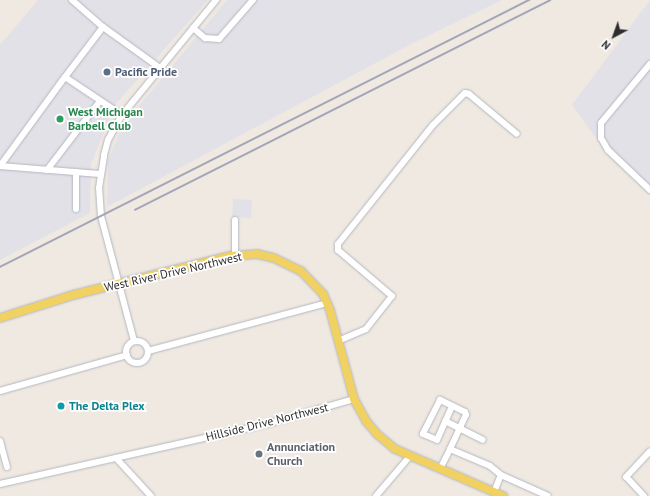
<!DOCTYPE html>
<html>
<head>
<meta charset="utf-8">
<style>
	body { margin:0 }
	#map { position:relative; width:650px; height:496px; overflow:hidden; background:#efe9e1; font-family:"PT Sans",sans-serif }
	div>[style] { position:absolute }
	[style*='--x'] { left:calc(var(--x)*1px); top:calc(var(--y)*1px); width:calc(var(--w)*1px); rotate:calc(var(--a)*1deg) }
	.industrial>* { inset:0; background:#e3e1e8; transform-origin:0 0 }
	.roads { filter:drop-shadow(0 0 1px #b4b7c1) drop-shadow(0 0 1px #b4b7c1) }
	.minor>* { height:6px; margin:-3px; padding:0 3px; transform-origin:3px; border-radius:3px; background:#fff }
	.minor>.ring { margin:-3px; padding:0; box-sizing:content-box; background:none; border:6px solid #fff; border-radius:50% }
	.major>* { height:8px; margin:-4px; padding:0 4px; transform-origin:4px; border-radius:4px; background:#f2d163 }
	.rail>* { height:1.5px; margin:-0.75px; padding:0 0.75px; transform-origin:0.75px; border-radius:0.75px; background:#a3a6b8 }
	.dots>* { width:11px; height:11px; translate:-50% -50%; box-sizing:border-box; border:2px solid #fff; border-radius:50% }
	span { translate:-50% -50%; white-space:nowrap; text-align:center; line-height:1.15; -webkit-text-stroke:3.5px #fff; paint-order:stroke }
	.service-label { font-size:12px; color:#4e5e75; font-weight:700 }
	.left { translate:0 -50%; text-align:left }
	.leisure-label { font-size:12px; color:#27864d; font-weight:700 }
	.street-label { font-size:12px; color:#2e2e2e }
	.culture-label { font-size:12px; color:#0d838f; font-weight:700 }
	.worship-label { font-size:12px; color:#5b616d; font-weight:700 }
	.north { position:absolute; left:594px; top:16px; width:40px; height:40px; -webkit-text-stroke:3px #fff; paint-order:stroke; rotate:221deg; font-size:11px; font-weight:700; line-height:16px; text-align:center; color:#2e2e2e }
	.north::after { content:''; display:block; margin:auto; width:14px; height:18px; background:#2e2e2e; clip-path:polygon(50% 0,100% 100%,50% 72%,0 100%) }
</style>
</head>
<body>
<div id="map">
	<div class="industrial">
		<i style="clip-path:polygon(38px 0,208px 0,115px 105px,91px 164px,90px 213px,0 260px,0 45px)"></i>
		<i style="clip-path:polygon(227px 0,502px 0,411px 44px,107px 207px,108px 160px,123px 125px)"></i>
		<i style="clip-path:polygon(650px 0,650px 194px,609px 156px,572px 105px)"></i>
		<i style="left:233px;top:199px;width:19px;height:18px;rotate:3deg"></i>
	</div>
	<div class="roads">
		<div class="minor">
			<i style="--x:72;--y:0;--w:41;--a:41.1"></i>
			<i style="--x:193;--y:28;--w:16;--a:40"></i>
			<i style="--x:205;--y:38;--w:14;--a:4"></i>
			<i style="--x:219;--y:39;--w:52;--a:-48.9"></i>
			<i style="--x:650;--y:64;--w:77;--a:129.7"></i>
			<i style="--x:601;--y:123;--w:15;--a:90"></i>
			<i style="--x:601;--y:138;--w:14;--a:60"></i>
			<i style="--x:608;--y:150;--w:58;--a:43.6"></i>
			<i style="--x:65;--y:77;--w:63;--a:-52.8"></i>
			<i style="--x:103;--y:27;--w:70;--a:35.7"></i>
			<i style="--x:0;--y:166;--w:110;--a:-53.9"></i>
			<i style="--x:65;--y:77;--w:69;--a:33.7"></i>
			<i style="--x:0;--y:166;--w:100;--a:4.6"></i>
			<i style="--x:47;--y:170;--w:87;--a:-52.5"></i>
			<i style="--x:76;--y:172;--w:37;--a:90"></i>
			<i style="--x:235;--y:255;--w:35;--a:-90"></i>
			<i class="ring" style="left:126px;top:341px;width:16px;height:16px"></i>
			<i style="--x:134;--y:341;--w:129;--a:-104.8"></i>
			<i style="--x:101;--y:216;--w:28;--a:-94"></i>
			<i style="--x:99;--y:188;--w:33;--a:-81"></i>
			<i style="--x:104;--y:155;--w:16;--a:-75"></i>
			<i style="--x:108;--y:140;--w:29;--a:-61"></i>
			<i style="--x:122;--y:115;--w:149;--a:-50.7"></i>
			<i style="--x:338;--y:341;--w:30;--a:-23"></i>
			<i style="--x:366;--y:329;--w:42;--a:-51.8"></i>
			<i style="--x:392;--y:296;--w:71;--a:-139.6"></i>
			<i style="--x:338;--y:250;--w:6;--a:-90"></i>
			<i style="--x:338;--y:244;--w:152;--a:-51.4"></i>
			<i style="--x:433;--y:125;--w:45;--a:-45"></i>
			<i style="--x:465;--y:93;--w:4;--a:14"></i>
			<i style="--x:469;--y:94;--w:62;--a:39.8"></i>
			<i style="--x:148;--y:351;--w:185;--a:-15"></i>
			<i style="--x:0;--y:391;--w:132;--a:-15.8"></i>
			<i style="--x:445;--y:421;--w:42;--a:26.6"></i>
			<i style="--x:0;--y:441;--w:27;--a:75"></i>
			<i style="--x:450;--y:449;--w:38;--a:-65"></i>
			<i style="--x:466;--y:415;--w:3;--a:-108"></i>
			<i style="--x:465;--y:412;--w:28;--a:-154"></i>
			<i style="--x:440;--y:400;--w:38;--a:117"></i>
			<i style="--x:423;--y:434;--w:15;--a:23"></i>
			<i style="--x:437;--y:440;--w:37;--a:-66"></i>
			<i style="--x:116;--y:458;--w:52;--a:47.4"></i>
			<i style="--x:440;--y:469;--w:22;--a:-63"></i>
			<i style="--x:450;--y:449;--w:43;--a:23"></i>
			<i style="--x:490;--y:466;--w:14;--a:39"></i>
			<i style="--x:0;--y:484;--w:277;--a:-12.7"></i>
			<i style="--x:270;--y:423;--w:87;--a:-15.9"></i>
			<i style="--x:494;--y:492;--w:18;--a:-68"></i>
			<i style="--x:501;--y:475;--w:51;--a:24.1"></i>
			<i style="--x:376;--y:496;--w:52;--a:-49.6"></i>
			<i style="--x:644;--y:496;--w:26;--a:-133"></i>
			<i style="--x:626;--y:477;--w:35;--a:-47"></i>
		</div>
		<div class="major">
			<i style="--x:0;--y:318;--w:77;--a:-17.5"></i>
			<i style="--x:73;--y:295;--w:162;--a:-14"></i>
			<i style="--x:230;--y:256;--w:27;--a:-4"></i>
			<i style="--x:257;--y:254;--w:17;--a:13"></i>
			<i style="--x:274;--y:258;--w:30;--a:26"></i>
			<i style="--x:301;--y:271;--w:32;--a:46"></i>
			<i style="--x:323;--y:294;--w:17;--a:66"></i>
			<i style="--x:330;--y:310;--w:92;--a:74.9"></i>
			<i style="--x:354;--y:399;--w:25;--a:61"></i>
			<i style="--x:366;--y:421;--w:17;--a:50"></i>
			<i style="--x:377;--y:434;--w:23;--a:40"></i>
			<i style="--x:395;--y:449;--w:118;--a:23.5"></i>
		</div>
	</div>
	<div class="rail">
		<i style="--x:135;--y:210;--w:465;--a:-26.8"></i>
		<i style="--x:0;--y:267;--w:593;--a:-26.78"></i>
	</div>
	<div class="dots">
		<i style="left:107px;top:72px;background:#5c6f8a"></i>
		<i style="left:60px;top:119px;background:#2e9e5b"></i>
		<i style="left:61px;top:406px;background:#0f9aa8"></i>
		<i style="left:259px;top:454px;background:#6b7280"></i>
	</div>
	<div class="service-label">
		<span class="left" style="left:115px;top:72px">Pacific Pride</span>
	</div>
	<div class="leisure-label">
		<span class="left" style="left:68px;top:119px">West Michigan<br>Barbell Club</span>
	</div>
	<div class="street-label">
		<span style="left:173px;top:272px;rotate:-13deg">West River Drive Northwest</span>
		<span style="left:267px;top:422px;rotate:-14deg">Hillside Drive Northwest</span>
	</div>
	<div class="culture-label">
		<span class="left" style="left:69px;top:406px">The Delta Plex</span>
	</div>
	<div class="worship-label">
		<span class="left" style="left:267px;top:454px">Annunciation<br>Church</span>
	</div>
	<div class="north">N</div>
</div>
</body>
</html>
